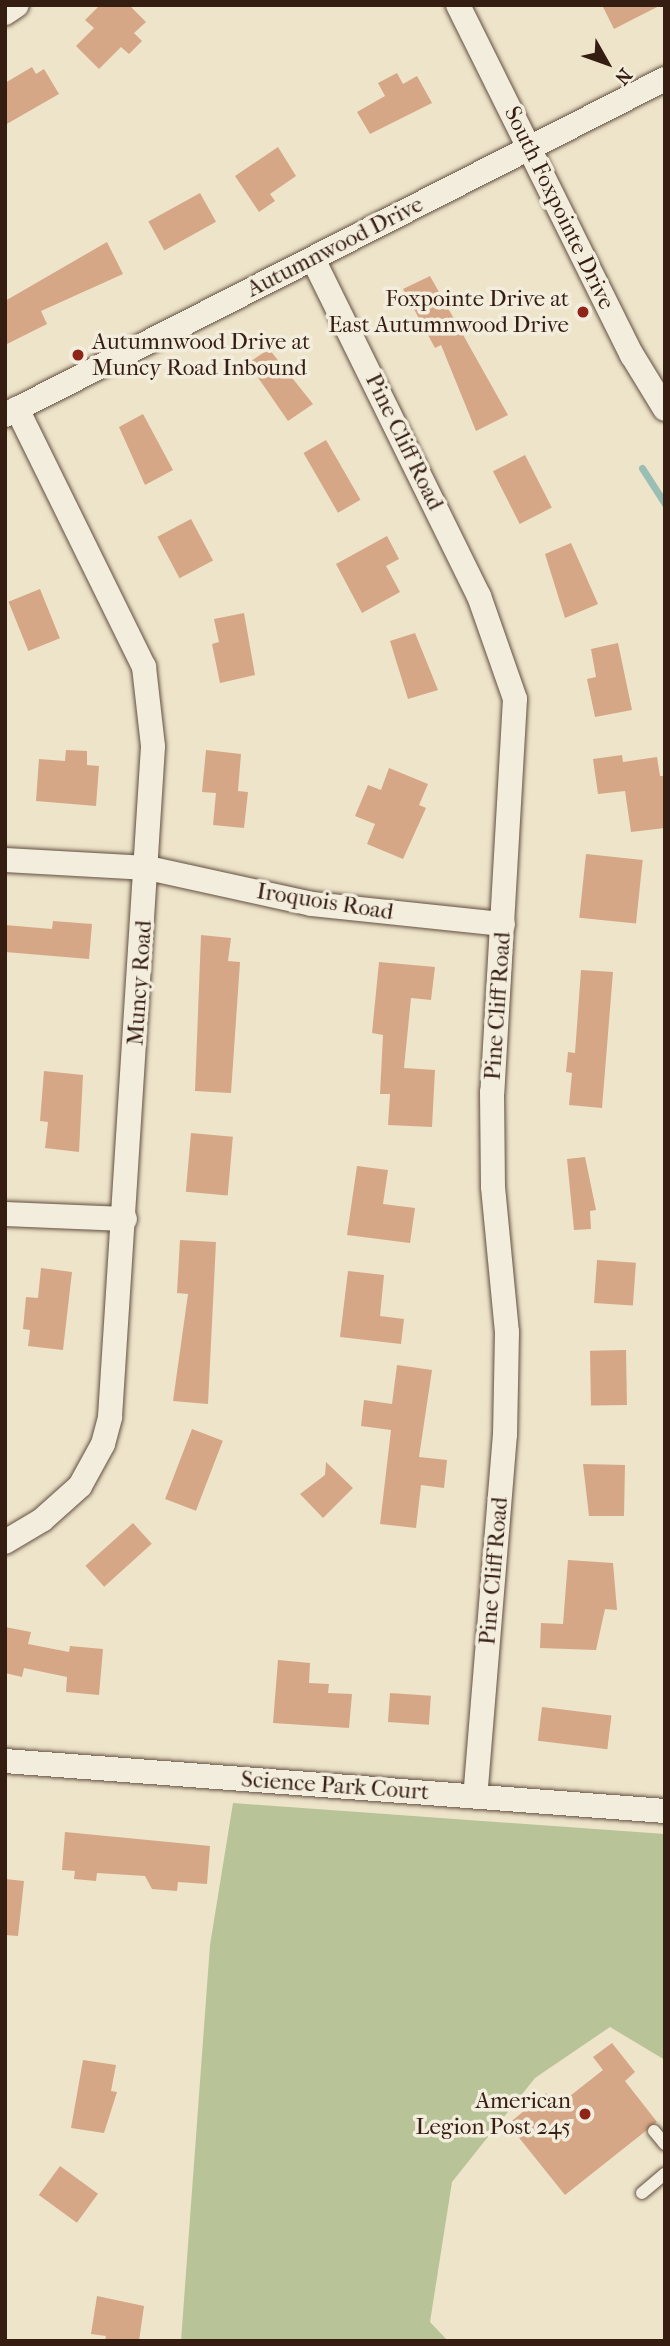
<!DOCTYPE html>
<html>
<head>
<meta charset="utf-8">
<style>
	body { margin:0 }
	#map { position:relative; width:670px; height:2346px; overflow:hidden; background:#ede4ca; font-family:"IM FELL French Canon",serif }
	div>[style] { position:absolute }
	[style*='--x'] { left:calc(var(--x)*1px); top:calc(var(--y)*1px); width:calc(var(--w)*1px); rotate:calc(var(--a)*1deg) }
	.green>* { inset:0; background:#b8c497 }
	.stream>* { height:7px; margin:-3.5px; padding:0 3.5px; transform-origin:3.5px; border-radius:3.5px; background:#99bfb5 }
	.building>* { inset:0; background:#d6a786; transform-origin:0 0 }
	.roads { filter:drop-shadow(0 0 2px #634f3f) drop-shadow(0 0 2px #634f3f) }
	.lane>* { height:12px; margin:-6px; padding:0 6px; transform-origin:6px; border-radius:6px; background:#f3eddd }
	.street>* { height:24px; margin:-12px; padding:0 12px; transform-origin:12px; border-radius:12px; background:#f3eddd }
	.dots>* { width:19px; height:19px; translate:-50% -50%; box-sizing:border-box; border:4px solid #f3eddd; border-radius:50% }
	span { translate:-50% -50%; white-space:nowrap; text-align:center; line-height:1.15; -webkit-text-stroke:7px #f3eddd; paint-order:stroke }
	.street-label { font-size:23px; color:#351d11 }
	.poi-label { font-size:23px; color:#351d11 }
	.right { translate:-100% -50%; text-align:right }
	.left { translate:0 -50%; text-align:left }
	.frame { position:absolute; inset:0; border:7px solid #351d11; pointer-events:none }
	.north { position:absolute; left:572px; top:28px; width:70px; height:70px; -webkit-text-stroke:5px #f3eddd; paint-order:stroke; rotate:130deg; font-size:19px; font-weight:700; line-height:28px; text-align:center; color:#351d11 }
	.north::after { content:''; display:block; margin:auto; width:24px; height:32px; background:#351d11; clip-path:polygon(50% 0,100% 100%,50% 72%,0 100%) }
</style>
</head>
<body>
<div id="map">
	<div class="green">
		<i style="clip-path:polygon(233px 1803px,665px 1834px,665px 2060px,610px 2027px,535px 2078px,452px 2182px,430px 2322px,448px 2341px,181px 2341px,210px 1945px)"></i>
	</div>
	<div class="stream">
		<i style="--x:642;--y:468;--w:43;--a:57.4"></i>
	</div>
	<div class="building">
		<i style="clip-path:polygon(100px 5px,129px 5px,146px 22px,134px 33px,142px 41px,129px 54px,121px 47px,99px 69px,76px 46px,94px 28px,85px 20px)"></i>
		<i style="clip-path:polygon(602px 5px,661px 5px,614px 29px)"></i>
		<i style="clip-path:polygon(32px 67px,36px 74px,44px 69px,59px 94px,5px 125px,5px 83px)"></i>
		<i style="clip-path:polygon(397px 73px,403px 84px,417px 76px,432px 103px,370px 134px,357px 112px,385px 96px,378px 83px)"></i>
		<i style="clip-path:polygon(278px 147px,296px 176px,270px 194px,275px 201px,259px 212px,235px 176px)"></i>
		<i style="left:200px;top:193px;width:33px;height:59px;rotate:61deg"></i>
		<i style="clip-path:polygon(107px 242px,123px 274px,41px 311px,47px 324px,5px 345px,5px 301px)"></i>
		<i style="clip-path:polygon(430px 276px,508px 415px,476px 431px,441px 345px,435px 348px,403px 289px)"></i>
		<i style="clip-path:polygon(269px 349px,313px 404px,288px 421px,248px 363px)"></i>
		<i style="clip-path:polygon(143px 414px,173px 470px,145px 485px,119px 427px)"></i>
		<i style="left:326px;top:440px;width:69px;height:26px;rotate:60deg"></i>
		<i style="left:525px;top:455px;width:59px;height:36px;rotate:63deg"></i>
		<i style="left:191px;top:519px;width:47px;height:38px;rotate:62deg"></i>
		<i style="clip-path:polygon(387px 536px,399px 559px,386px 566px,400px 592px,362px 613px,336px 564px)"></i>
		<i style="clip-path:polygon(571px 543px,598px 604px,565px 618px,545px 554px)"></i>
		<i style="left:40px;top:589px;width:53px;height:34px;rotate:68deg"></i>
		<i style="clip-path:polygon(244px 613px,255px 675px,220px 683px,212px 644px,219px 642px,214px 619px)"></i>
		<i style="clip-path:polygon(415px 633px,438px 690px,408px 699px,390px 641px)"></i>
		<i style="clip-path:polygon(618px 643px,632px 710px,595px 717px,587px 679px,596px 677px,591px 649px)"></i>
		<i style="clip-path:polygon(66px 750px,87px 751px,87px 765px,99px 766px,96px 806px,36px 801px,39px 759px,65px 761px)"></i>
		<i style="clip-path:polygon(206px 750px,241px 754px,238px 791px,248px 792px,244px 828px,213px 825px,216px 793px,202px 792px)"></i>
		<i style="clip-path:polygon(622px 755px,623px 762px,657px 757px,660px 776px,665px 776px,665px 828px,631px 832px,625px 791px,598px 794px,593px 759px)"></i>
		<i style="clip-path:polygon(389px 768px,428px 784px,419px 805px,426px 808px,403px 859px,367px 844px,375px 824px,355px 816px,368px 785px,381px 790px)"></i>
		<i style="left:586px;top:854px;width:57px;height:64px;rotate:6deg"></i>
		<i style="clip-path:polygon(53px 921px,92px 924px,89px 959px,5px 952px,5px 925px,52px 929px)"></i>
		<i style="clip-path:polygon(201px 935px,231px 938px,228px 961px,240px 962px,231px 1093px,195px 1091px)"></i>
		<i style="clip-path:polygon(379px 962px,435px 967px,431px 1000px,411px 998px,404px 1068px,435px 1070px,432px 1127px,388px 1125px,390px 1094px,380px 1094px,383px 1035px,372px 1033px)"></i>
		<i style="clip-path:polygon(581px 970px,613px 972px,602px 1108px,569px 1105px,572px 1073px,566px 1072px,568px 1052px,575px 1053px)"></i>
		<i style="clip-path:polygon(44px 1071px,83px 1075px,79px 1152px,45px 1148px,48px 1122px,40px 1121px)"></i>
		<i style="left:191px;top:1133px;width:42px;height:59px;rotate:5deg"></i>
		<i style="clip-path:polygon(585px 1157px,596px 1210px,590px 1211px,591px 1229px,574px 1230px,567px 1159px)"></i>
		<i style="clip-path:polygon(357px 1166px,388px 1170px,383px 1204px,415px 1208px,410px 1243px,347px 1235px)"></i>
		<i style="clip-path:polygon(180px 1240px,216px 1242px,208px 1404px,173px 1401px,188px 1294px,177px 1293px)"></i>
		<i style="left:597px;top:1260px;width:39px;height:43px;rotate:4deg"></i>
		<i style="clip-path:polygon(41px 1268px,72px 1272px,63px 1350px,28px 1346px,30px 1330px,23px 1329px,26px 1297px,38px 1298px)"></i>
		<i style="clip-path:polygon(348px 1271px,384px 1275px,380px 1316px,404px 1319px,401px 1344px,340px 1337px)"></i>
		<i style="left:626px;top:1350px;width:55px;height:36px;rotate:89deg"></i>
		<i style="clip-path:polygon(397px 1365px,432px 1370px,419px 1457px,447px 1460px,444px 1488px,421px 1485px,416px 1528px,380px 1524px,391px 1430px,361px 1426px,364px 1400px,392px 1404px)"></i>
		<i style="left:192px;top:1429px;width:33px;height:75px;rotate:21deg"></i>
		<i style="clip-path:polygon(326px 1462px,353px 1488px,323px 1518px,300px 1494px,325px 1475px)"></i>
		<i style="clip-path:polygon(583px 1464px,625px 1465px,624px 1516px,589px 1516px)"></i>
		<i style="left:133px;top:1523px;width:28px;height:64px;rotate:48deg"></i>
		<i style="clip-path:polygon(568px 1560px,613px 1563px,617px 1610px,605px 1609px,596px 1650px,540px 1648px,541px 1623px,563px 1624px)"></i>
		<i style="clip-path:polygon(5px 1627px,31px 1632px,28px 1644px,69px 1652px,70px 1646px,103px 1649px,99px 1695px,66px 1692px,67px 1677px,24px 1668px,22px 1677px,5px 1673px)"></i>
		<i style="clip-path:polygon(278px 1660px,310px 1663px,309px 1683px,329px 1684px,328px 1693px,352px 1694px,349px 1728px,273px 1723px)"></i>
		<i style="left:390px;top:1693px;width:41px;height:29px;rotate:4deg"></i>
		<i style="left:542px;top:1707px;width:70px;height:34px;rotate:7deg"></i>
		<i style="clip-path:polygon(65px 1832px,210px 1846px,207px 1884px,178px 1882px,177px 1891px,152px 1889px,145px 1876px,97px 1873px,96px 1881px,74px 1879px,75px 1871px,62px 1870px)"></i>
		<i style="clip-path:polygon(5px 1879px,24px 1881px,18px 1936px,5px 1935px)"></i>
		<i style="clip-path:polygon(612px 2043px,635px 2072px,625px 2081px,657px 2122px,565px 2195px,508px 2124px,546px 2093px,556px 2107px,603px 2070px,593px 2057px)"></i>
		<i style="clip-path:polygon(83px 2060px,116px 2065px,111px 2091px,117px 2092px,104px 2133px,71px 2128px)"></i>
		<i style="left:60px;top:2166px;width:47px;height:36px;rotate:36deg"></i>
		<i style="clip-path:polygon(97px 2296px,144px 2306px,139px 2341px,105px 2341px,106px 2336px,91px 2334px)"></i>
	</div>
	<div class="roads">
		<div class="lane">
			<i style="--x:654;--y:2131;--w:17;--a:50"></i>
			<i style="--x:642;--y:2193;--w:30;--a:-40"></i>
		</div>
		<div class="street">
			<i style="--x:458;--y:5;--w:391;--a:63.6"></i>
			<i style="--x:632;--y:355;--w:63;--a:58.6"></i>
			<i style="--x:5;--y:13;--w:14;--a:-34"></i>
			<i style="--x:313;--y:259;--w:376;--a:63.8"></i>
			<i style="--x:479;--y:596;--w:109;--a:70.7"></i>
			<i style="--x:515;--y:699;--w:394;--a:93.3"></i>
			<i style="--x:492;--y:1092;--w:95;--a:89.4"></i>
			<i style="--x:493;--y:1187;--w:146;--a:84.5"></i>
			<i style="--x:507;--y:1332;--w:102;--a:91.1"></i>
			<i style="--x:505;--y:1434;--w:363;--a:94.7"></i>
			<i style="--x:5;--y:415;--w:741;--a:-26.98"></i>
			<i style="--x:5;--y:860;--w:143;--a:3.2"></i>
			<i style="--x:148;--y:868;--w:168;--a:12.4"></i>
			<i style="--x:312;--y:904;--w:192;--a:6"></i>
			<i style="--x:5;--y:1214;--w:120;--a:2.4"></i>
			<i style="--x:5;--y:1542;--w:43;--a:-30.7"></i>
			<i style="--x:42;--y:1520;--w:51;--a:-41.8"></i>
			<i style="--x:80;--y:1486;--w:48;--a:-61.3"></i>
			<i style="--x:103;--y:1444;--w:28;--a:-75"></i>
			<i style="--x:110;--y:1417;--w:672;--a:-86.33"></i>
			<i style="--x:153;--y:746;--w:80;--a:-96.5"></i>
			<i style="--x:144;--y:667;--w:288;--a:-116.2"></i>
			<i style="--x:5;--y:1761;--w:662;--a:4.33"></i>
		</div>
	</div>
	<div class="dots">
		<i style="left:583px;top:312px;background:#8f2418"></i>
		<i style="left:78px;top:355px;background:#8f2418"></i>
		<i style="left:585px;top:2114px;background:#8f2418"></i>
	</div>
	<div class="street-label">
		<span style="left:559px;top:208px;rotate:64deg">South Foxpointe Drive</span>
		<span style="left:335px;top:247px;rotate:-27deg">Autumnwood Drive</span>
		<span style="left:404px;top:442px;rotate:64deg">Pine Cliff Road</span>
		<span style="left:325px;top:902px;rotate:9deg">Iroquois Road</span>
		<span style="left:140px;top:983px;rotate:-86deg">Muncy Road</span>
		<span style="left:498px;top:1006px;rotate:-86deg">Pine Cliff Road</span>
		<span style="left:494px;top:1571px;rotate:-85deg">Pine Cliff Road</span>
		<span style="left:335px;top:1786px;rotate:4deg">Science Park Court</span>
	</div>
	<div class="poi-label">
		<span class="right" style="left:569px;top:312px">Foxpointe Drive at<br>East Autumnwood Drive</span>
		<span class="left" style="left:92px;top:355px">Autumnwood Drive at<br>Muncy Road Inbound</span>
		<span class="right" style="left:571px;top:2114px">American<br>Legion Post 245</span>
	</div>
	<div class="frame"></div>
	<div class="north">N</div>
</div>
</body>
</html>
